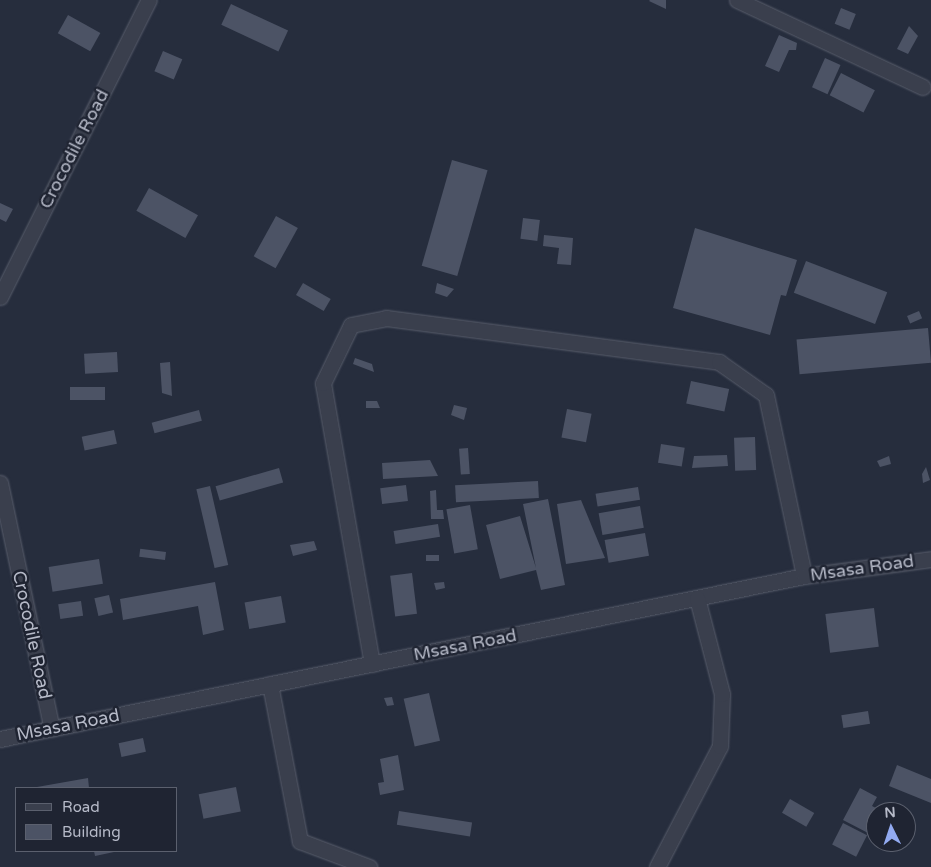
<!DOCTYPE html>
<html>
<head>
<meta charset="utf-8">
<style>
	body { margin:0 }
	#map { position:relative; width:931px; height:867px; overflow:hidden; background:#262d3d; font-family:"Varela Round",sans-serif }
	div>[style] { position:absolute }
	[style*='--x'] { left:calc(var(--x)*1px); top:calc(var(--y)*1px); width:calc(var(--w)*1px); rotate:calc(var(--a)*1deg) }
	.building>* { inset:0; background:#4c5365; transform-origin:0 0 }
	.roads { filter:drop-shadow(0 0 1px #585d6b) drop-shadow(0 0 1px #585d6b) }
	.minor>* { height:15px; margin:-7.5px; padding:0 7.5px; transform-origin:7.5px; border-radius:7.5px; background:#3a3f4d }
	span { translate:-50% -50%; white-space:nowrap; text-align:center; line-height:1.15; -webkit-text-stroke:5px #1f2432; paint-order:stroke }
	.street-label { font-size:18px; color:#b6bac8 }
	.legend { position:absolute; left:15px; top:787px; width:162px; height:65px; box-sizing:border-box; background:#1f2432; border:1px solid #5b606e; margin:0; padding:6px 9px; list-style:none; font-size:15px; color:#b6bac8 }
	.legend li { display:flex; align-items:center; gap:10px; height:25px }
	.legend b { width:25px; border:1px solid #5b606e }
	.north { position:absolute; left:866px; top:802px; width:50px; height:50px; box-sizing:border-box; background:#1f2432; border:1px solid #5b606e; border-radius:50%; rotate:356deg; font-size:14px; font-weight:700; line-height:20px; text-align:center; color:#b6bac8 }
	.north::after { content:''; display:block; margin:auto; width:18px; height:22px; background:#92aaf1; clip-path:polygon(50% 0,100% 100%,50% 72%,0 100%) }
</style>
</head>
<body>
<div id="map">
	<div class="building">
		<i style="clip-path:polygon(650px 0,666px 0,666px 9px,649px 1px)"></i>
		<i style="left:231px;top:4px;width:63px;height:23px;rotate:25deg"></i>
		<i style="left:841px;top:8px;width:16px;height:17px;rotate:22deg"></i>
		<i style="left:68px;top:15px;width:37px;height:21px;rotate:29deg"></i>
		<i style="clip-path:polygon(909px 26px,918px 36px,908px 54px,897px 49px)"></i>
		<i style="clip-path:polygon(779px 35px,797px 43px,796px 50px,789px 50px,779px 72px,765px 66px)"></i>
		<i style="left:163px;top:51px;width:21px;height:22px;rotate:23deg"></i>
		<i style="left:825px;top:58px;width:17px;height:32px;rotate:24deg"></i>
		<i style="left:841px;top:73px;width:38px;height:25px;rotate:27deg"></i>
		<i style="left:452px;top:160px;width:37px;height:110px;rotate:16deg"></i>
		<i style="left:149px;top:188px;width:56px;height:26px;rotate:29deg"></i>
		<i style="clip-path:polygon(0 203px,13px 209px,6px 222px,0 219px)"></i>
		<i style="left:276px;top:216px;width:25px;height:46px;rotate:29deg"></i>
		<i style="left:523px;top:218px;width:17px;height:21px;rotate:7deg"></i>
		<i style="clip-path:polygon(695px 228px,797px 260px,786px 296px,781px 295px,770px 335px,673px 308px)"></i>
		<i style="clip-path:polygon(544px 235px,573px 238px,571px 265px,557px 264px,559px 248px,543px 246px)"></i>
		<i style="left:806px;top:261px;width:87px;height:34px;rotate:21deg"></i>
		<i style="left:303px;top:283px;width:32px;height:14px;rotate:30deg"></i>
		<i style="clip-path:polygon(437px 283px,454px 289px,447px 297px,435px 293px)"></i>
		<i style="left:919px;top:311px;width:8px;height:13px;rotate:67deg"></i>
		<i style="left:928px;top:328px;width:35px;height:132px;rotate:85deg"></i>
		<i style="left:117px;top:352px;width:20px;height:33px;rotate:87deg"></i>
		<i style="clip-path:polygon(355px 358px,372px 364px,374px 372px,353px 364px)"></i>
		<i style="clip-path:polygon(170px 362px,172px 396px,162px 393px,160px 363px)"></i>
		<i style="left:691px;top:381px;width:39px;height:23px;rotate:12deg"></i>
		<i style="left:70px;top:387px;width:35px;height:13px"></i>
		<i style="clip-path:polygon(366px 401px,377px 401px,380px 408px,366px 408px)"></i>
		<i style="clip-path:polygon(454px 405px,467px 408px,464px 420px,451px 415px)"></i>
		<i style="left:567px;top:409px;width:25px;height:29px;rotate:11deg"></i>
		<i style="left:199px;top:410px;width:11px;height:49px;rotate:75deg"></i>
		<i style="left:114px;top:430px;width:14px;height:33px;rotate:78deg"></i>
		<i style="left:755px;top:437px;width:33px;height:21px;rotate:88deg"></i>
		<i style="left:661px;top:444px;width:24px;height:19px;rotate:9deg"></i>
		<i style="left:468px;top:448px;width:26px;height:9px;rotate:86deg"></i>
		<i style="clip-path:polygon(727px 455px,728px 466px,692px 468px,694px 456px)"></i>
		<i style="clip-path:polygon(889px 456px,891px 464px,880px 467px,877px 461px)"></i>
		<i style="clip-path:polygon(430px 460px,438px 476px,383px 479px,382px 463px)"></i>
		<i style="clip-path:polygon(926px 467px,930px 480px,923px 483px,922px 474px)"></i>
		<i style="left:279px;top:468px;width:15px;height:66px;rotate:74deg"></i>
		<i style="left:538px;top:481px;width:17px;height:83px;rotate:87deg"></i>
		<i style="left:406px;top:485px;width:16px;height:26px;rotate:83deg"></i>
		<i style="left:210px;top:486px;width:81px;height:14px;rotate:77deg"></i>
		<i style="left:638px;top:487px;width:13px;height:43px;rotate:81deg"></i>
		<i style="clip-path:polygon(436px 490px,437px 510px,443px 510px,444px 519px,431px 519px,430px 491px)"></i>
		<i style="clip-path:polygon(548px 499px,565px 585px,541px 590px,536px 570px,500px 579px,486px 525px,520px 516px,536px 568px,523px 504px)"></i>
		<i style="clip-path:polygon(581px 500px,605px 558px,566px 564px,557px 504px)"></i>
		<i style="left:470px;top:505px;width:45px;height:24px;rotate:80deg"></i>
		<i style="left:640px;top:506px;width:22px;height:42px;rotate:80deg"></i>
		<i style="left:438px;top:524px;width:13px;height:45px;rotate:81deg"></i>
		<i style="left:645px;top:533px;width:23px;height:41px;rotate:80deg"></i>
		<i style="clip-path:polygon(314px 541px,317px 550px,293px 556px,290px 545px)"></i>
		<i style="left:166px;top:552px;width:8px;height:26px;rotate:97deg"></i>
		<i style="left:439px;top:555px;width:6px;height:13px;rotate:90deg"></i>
		<i style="left:99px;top:559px;width:25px;height:51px;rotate:81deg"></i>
		<i style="left:412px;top:573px;width:41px;height:22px;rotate:83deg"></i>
		<i style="clip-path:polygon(215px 582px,224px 630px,203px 635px,198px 606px,123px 620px,120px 599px)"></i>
		<i style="clip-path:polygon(444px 582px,445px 588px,436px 590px,434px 583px)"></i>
		<i style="left:109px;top:595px;width:18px;height:15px;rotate:77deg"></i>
		<i style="left:281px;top:596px;width:27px;height:37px;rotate:80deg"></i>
		<i style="left:81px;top:601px;width:15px;height:23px;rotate:82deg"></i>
		<i style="left:874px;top:608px;width:39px;height:49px;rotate:83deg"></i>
		<i style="left:429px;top:693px;width:49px;height:26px;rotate:77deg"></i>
		<i style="clip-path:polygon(392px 697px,394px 705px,387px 706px,384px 698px)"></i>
		<i style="left:868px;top:711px;width:13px;height:27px;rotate:81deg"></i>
		<i style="left:143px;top:738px;width:14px;height:25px;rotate:78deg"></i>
		<i style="clip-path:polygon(398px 755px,404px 790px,380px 795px,378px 783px,384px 782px,380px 759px)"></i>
		<i style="clip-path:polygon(897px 765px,931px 779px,931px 803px,889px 786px)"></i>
		<i style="clip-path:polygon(88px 778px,89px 788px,37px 788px,37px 787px)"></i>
		<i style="left:236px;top:787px;width:25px;height:38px;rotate:79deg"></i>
		<i style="clip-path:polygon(860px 788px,877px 797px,872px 806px,884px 812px,876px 812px,870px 834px,843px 820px)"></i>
		<i style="left:790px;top:799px;width:28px;height:16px;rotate:30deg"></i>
		<i style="left:399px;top:811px;width:74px;height:14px;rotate:9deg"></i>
		<i style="left:843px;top:823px;width:27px;height:24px;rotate:27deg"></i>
		<i style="clip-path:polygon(94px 851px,114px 851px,114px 852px,95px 856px)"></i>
	</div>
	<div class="roads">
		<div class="minor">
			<i style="--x:737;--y:0;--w:205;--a:25.1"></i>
			<i style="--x:0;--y:297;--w:332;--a:-63.4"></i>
			<i style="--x:0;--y:483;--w:251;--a:78.1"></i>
			<i style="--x:372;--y:664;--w:285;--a:-99.9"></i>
			<i style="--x:323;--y:383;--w:64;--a:-64.2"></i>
			<i style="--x:351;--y:325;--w:36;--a:-11"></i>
			<i style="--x:386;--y:318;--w:336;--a:7.5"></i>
			<i style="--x:719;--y:362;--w:57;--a:35.1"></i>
			<i style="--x:766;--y:395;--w:185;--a:78.1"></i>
			<i style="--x:270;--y:684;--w:160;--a:79.2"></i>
			<i style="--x:300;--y:841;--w:74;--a:20.6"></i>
			<i style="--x:0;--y:739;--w:820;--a:-11.46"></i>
			<i style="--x:804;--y:576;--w:128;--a:-7.6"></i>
			<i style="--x:657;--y:867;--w:136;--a:-62.5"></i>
			<i style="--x:720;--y:746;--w:52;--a:-87.8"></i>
			<i style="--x:722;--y:694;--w:99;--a:-104.6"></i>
		</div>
	</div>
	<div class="street-label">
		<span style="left:74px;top:149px;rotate:-63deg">Crocodile Road</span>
		<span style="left:862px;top:568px;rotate:-8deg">Msasa Road</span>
		<span style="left:32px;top:635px;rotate:78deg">Crocodile Road</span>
		<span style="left:465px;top:645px;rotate:-11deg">Msasa Road</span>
		<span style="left:68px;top:725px;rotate:-11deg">Msasa Road</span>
	</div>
	<ul class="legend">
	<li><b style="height:6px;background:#3a3f4d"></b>Road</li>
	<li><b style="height:14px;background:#4c5365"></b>Building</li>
	</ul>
	<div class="north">N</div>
</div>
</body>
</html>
